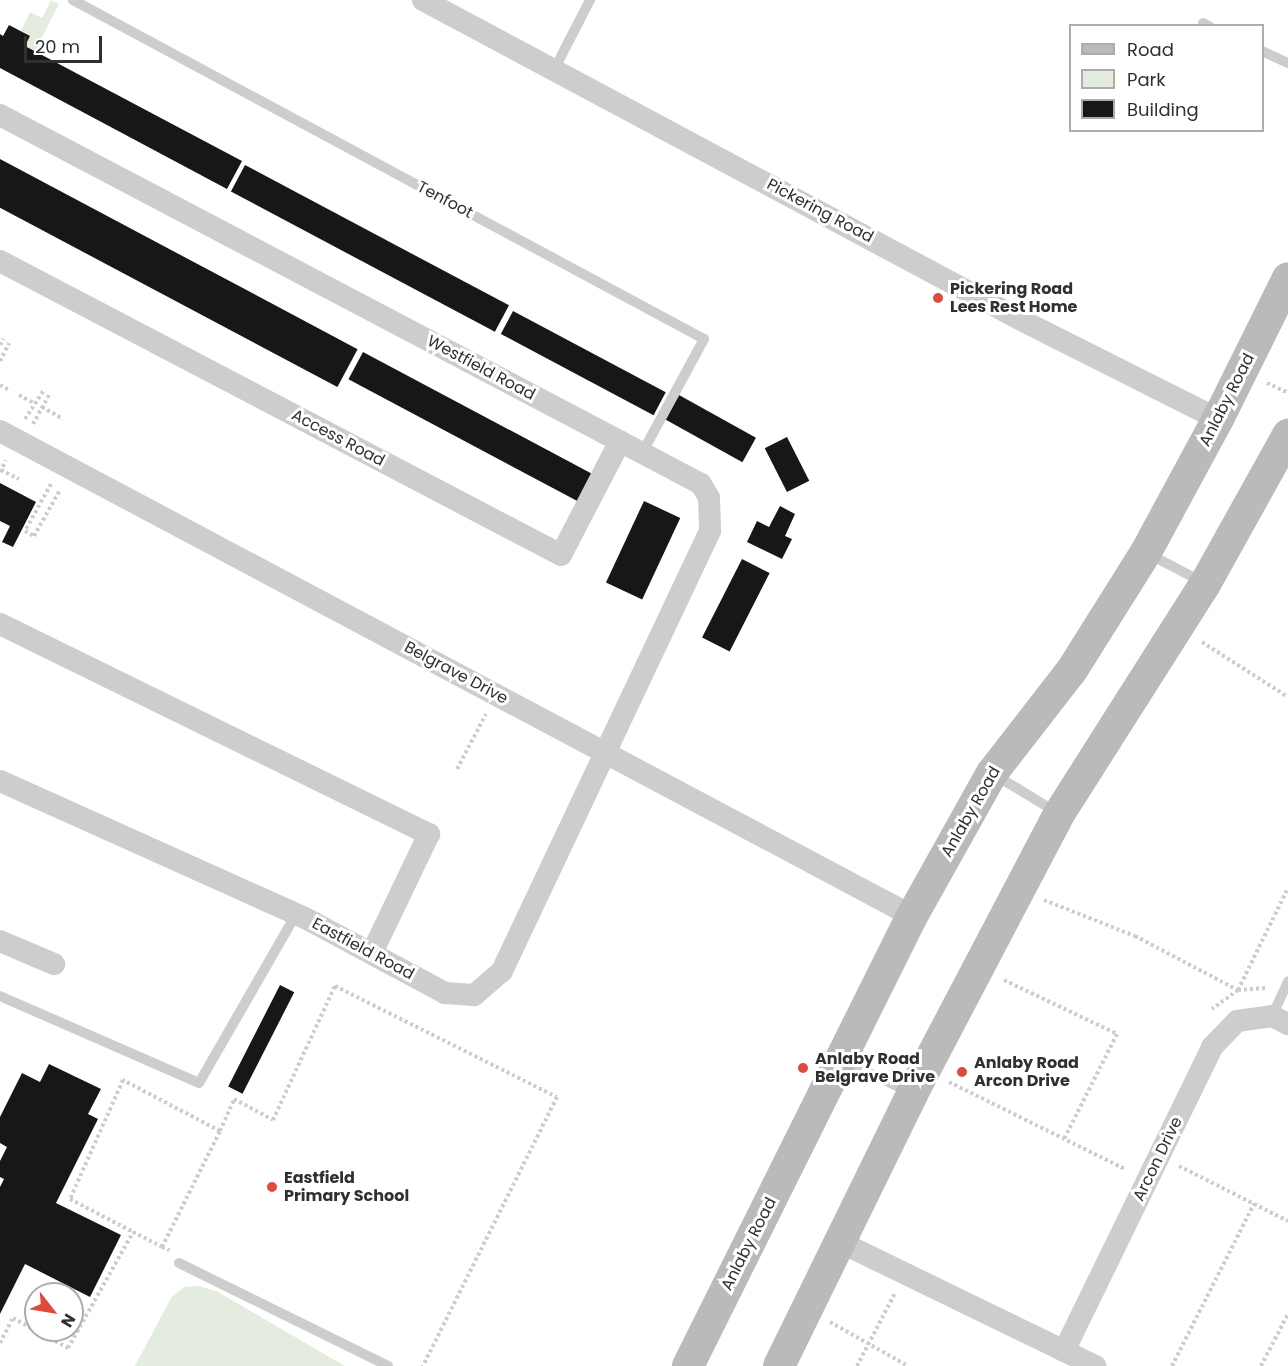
<!DOCTYPE html>
<html>
<head>
<meta charset="utf-8">
<style>
	body { margin:0 }
	#map { position:relative; width:1288px; height:1366px; overflow:hidden; background:#fff; font-family:Poppins,sans-serif }
	div>[style] { position:absolute }
	[style*='--x'] { left:calc(var(--x)*1px); top:calc(var(--y)*1px); width:calc(var(--w)*1px); rotate:calc(var(--a)*1deg) }
	.green>* { inset:0; background:#e4ecdf }
	.building>* { inset:0; background:#171717; transform-origin:0 0 }
	.path>* { height:4px; margin-top:-2px; transform-origin:0; background:repeating-linear-gradient(90deg,#cdcdcd 0 3px,transparent 0 6px) }
	.service>* { height:10px; margin:-5px; padding:0 5px; transform-origin:5px; border-radius:5px; background:#cdcdcd }
	.minor>* { height:22px; margin:-11px; padding:0 11px; transform-origin:11px; border-radius:11px; background:#cdcdcd }
	.secondary>* { height:32px; margin:-16px; padding:0 16px; transform-origin:16px; border-radius:16px; background:#bababa }
	.dots>* { width:16px; height:16px; translate:-50% -50%; box-sizing:border-box; border:3px solid #fff; border-radius:50% }
	span { translate:-50% -50%; white-space:nowrap; text-align:center; line-height:1.15; -webkit-text-stroke:6px #fff; paint-order:stroke }
	.street-label { font-size:16px; color:#303030 }
	.poi-label { font-size:16px; color:#303030; font-weight:700 }
	.left { translate:0 -50%; text-align:left }
	.legend { position:absolute; left:1069px; top:24px; width:195px; height:108px; box-sizing:border-box; background:#fff; border:2px solid #acacac; margin:0; padding:8px 10px; list-style:none; font-size:18px; color:#303030 }
	.legend li { display:flex; align-items:center; gap:12px; height:30px }
	.legend b { width:30px; border:2px solid #acacac }
	.north { position:absolute; left:24px; top:1282px; width:60px; height:60px; box-sizing:border-box; background:#fff; border:2px solid #acacac; border-radius:50%; rotate:121deg; font-size:16px; font-weight:700; line-height:24px; text-align:center; color:#303030 }
	.north::after { content:''; display:block; margin:auto; width:21px; height:27px; background:#df4b3a; clip-path:polygon(50% 0,100% 100%,50% 72%,0 100%) }
	.scale { position:absolute; left:24px; top:36px; width:78px; height:27px; box-sizing:border-box; border:3px solid #303030; border-top:0; padding-left:8px; font-size:18px; line-height:21px; white-space:nowrap; color:#303030; -webkit-text-stroke:4px #fff; paint-order:stroke }
</style>
</head>
<body>
<div id="map">
	<div class="green">
		<i style="clip-path:polygon(51px 0,59px 4px,35px 51px,25px 46px,30px 36px,21px 31px,30px 12px,42px 18px)"></i>
		<i style="clip-path:polygon(199px 1286px,218px 1292px,345px 1366px,135px 1366px,171px 1298px,184px 1287px)"></i>
	</div>
	<div class="building">
		<i style="clip-path:polygon(9px 25px,30px 36px,25px 46px,242px 161px,227px 189px,0 68px,0 34px,3px 36px)"></i>
		<i style="left:0;top:159px;width:405px;height:43px;rotate:28deg"></i>
		<i style="left:245px;top:165px;width:299px;height:30px;rotate:28deg"></i>
		<i style="left:513px;top:311px;width:173px;height:26px;rotate:28deg"></i>
		<i style="left:363px;top:352px;width:264px;height:31px;rotate:28deg"></i>
		<i style="left:679px;top:395px;width:88px;height:28px;rotate:29deg"></i>
		<i style="left:787px;top:437px;width:49px;height:25px;rotate:63deg"></i>
		<i style="clip-path:polygon(0 483px,36px 502px,13px 547px,2px 542px,10px 526px,0 521px)"></i>
		<i style="left:644px;top:501px;width:40px;height:90px;rotate:25deg"></i>
		<i style="clip-path:polygon(780px 506px,795px 514px,785px 536px,792px 539px,782px 559px,747px 542px,757px 521px,769px 527px)"></i>
		<i style="left:742px;top:559px;width:31px;height:88px;rotate:27deg"></i>
		<i style="left:280px;top:985px;width:16px;height:114px;rotate:27deg"></i>
		<i style="clip-path:polygon(49px 1064px,101px 1089px,88px 1114px,98px 1119px,56px 1203px,121px 1235px,90px 1297px,25px 1264px,0 1314px,0 1187px,4px 1179px,0 1177px,0 1161px,7px 1147px,0 1143px,0 1117px,22px 1073px,40px 1082px)"></i>
	</div>
	<div class="path">
		<i style="--x:0;--y:345;--w:7;--a:-63"></i>
		<i style="--x:0;--y:361;--w:20;--a:-63"></i>
		<i style="--x:1267;--y:383;--w:23;--a:25"></i>
		<i style="--x:0;--y:385;--w:10;--a:29"></i>
		<i style="--x:19;--y:395;--w:18;--a:29"></i>
		<i style="--x:42;--y:407;--w:24;--a:30"></i>
		<i style="--x:25;--y:419;--w:35;--a:-57"></i>
		<i style="--x:33;--y:424;--w:33;--a:-61"></i>
		<i style="--x:1;--y:470;--w:20;--a:27"></i>
		<i style="--x:0;--y:472;--w:13;--a:-63"></i>
		<i style="--x:51;--y:484;--w:54;--a:119"></i>
		<i style="--x:25;--y:531;--w:10;--a:29"></i>
		<i style="--x:34;--y:536;--w:53;--a:-60.5"></i>
		<i style="--x:1202;--y:642;--w:102;--a:32.6"></i>
		<i style="--x:457;--y:769;--w:62;--a:-62.2"></i>
		<i style="--x:1044;--y:900;--w:98;--a:21.6"></i>
		<i style="--x:1135;--y:936;--w:116;--a:27.7"></i>
		<i style="--x:1238;--y:990;--w:32;--a:144"></i>
		<i style="--x:1004;--y:980;--w:125;--a:25.5"></i>
		<i style="--x:1117;--y:1034;--w:118;--a:116.8"></i>
		<i style="--x:1265;--y:988;--w:27;--a:176"></i>
		<i style="--x:1238;--y:990;--w:114;--a:-63.9"></i>
		<i style="--x:949;--y:1082;--w:196;--a:26.3"></i>
		<i style="--x:220;--y:1131;--w:35;--a:-66"></i>
		<i style="--x:234;--y:1099;--w:44;--a:28.3"></i>
		<i style="--x:273;--y:1120;--w:148;--a:-65.2"></i>
		<i style="--x:335;--y:986;--w:248;--a:26.6"></i>
		<i style="--x:557;--y:1097;--w:301;--a:116.5"></i>
		<i style="--x:1179;--y:1166;--w:122;--a:26.8"></i>
		<i style="--x:162;--y:1247;--w:130;--a:-63.4"></i>
		<i style="--x:220;--y:1131;--w:110;--a:-152.3"></i>
		<i style="--x:123;--y:1080;--w:130;--a:114"></i>
		<i style="--x:70;--y:1199;--w:71;--a:27.6"></i>
		<i style="--x:133;--y:1232;--w:33;--a:27"></i>
		<i style="--x:162;--y:1247;--w:8;--a:23"></i>
		<i style="--x:830;--y:1322;--w:90;--a:29.4"></i>
		<i style="--x:0;--y:1343;--w:28;--a:-63"></i>
		<i style="--x:13;--y:1318;--w:63;--a:28.6"></i>
		<i style="--x:68;--y:1348;--w:133;--a:-60.7"></i>
		<i style="--x:857;--y:1366;--w:82;--a:-62.5"></i>
		<i style="--x:1172;--y:1366;--w:182;--a:-63.2"></i>
		<i style="--x:1261;--y:1366;--w:59;--a:-62.6"></i>
	</div>
	<div class="service">
		<i style="--x:73;--y:0;--w:716;--a:28.25"></i>
		<i style="--x:704;--y:339;--w:130;--a:118.5"></i>
		<i style="--x:1203;--y:23;--w:7;--a:27"></i>
		<i style="--x:1262;--y:51;--w:29;--a:25"></i>
		<i style="--x:554;--y:70;--w:79;--a:-62.8"></i>
		<i style="--x:1149;--y:554;--w:62;--a:27.8"></i>
		<i style="--x:995;--y:775;--w:71;--a:31.2"></i>
		<i style="--x:0;--y:996;--w:217;--a:23.6"></i>
		<i style="--x:199;--y:1083;--w:195;--a:-60.1"></i>
		<i style="--x:1272;--y:1016;--w:38;--a:-65"></i>
		<i style="--x:842;--y:1060;--w:74;--a:25.5"></i>
		<i style="--x:179;--y:1263;--w:233;--a:26.2"></i>
	</div>
	<div class="minor">
		<i style="--x:423;--y:0;--w:683;--a:28.14"></i>
		<i style="--x:1025;--y:322;--w:216;--a:26.7"></i>
		<i style="--x:0;--y:115;--w:792;--a:27.76"></i>
		<i style="--x:701;--y:484;--w:16;--a:60"></i>
		<i style="--x:709;--y:498;--w:33;--a:88"></i>
		<i style="--x:710;--y:531;--w:487;--a:115.3"></i>
		<i style="--x:502;--y:971;--w:37;--a:139"></i>
		<i style="--x:474;--y:995;--w:29;--a:-176"></i>
		<i style="--x:445;--y:993;--w:159;--a:-151.8"></i>
		<i style="--x:305;--y:918;--w:334;--a:-155.8"></i>
		<i style="--x:0;--y:261;--w:633;--a:27.66"></i>
		<i style="--x:561;--y:555;--w:128;--a:-62.6"></i>
		<i style="--x:0;--y:431;--w:1033;--a:28"></i>
		<i style="--x:0;--y:624;--w:478;--a:26.1"></i>
		<i style="--x:429;--y:834;--w:132;--a:115.6"></i>
		<i style="--x:0;--y:941;--w:59;--a:23.1"></i>
		<i style="--x:840;--y:1242;--w:284;--a:25.9"></i>
		<i style="--x:1064;--y:1351;--w:338;--a:-64"></i>
		<i style="--x:1212;--y:1047;--w:36;--a:-46"></i>
		<i style="--x:1237;--y:1021;--w:35;--a:-8"></i>
		<i style="--x:1272;--y:1016;--w:18;--a:27"></i>
	</div>
	<div class="secondary">
		<i style="--x:688;--y:1366;--w:503;--a:-63.54"></i>
		<i style="--x:912;--y:916;--w:164;--a:-60.8"></i>
		<i style="--x:992;--y:773;--w:130;--a:-52.2"></i>
		<i style="--x:1072;--y:670;--w:139;--a:-57.9"></i>
		<i style="--x:1146;--y:552;--w:151;--a:-61.6"></i>
		<i style="--x:1218;--y:419;--w:157;--a:-63.6"></i>
		<i style="--x:779;--y:1366;--w:303;--a:-63.9"></i>
		<i style="--x:912;--y:1094;--w:316;--a:-62.3"></i>
		<i style="--x:1059;--y:814;--w:272;--a:-57.6"></i>
		<i style="--x:1205;--y:584;--w:171;--a:-60.9"></i>
	</div>
	<div class="dots">
		<i style="left:938px;top:298px;background:#df4b3a"></i>
		<i style="left:803px;top:1068px;background:#df4b3a"></i>
		<i style="left:962px;top:1072px;background:#df4b3a"></i>
		<i style="left:272px;top:1187px;background:#df4b3a"></i>
	</div>
	<div class="street-label">
		<span style="left:445px;top:200px;rotate:28deg">Tenfoot</span>
		<span style="left:820px;top:211px;rotate:28deg">Pickering Road</span>
		<span style="left:481px;top:368px;rotate:28deg">Westfield Road</span>
		<span style="left:1227px;top:400px;rotate:-63deg">Anlaby Road</span>
		<span style="left:338px;top:438px;rotate:28deg">Access Road</span>
		<span style="left:456px;top:673px;rotate:28deg">Belgrave Drive</span>
		<span style="left:971px;top:812px;rotate:-60deg">Anlaby Road</span>
		<span style="left:363px;top:949px;rotate:28deg">Eastfield Road</span>
		<span style="left:1158px;top:1159px;rotate:-64deg">Arcon Drive</span>
		<span style="left:749px;top:1244px;rotate:-63deg">Anlaby Road</span>
	</div>
	<div class="poi-label">
		<span class="left" style="left:950px;top:298px">Pickering Road<br>Lees Rest Home</span>
		<span class="left" style="left:815px;top:1068px">Anlaby Road<br>Belgrave Drive</span>
		<span class="left" style="left:974px;top:1072px">Anlaby Road<br>Arcon Drive</span>
		<span class="left" style="left:284px;top:1187px">Eastfield<br>Primary School</span>
	</div>
	<ul class="legend">
	<li><b style="height:8px;background:#bababa"></b>Road</li>
	<li><b style="height:16px;background:#e4ecdf"></b>Park</li>
	<li><b style="height:16px;background:#171717"></b>Building</li>
	</ul>
	<div class="north">N</div>
	<div class="scale">20 m</div>
</div>
</body>
</html>
